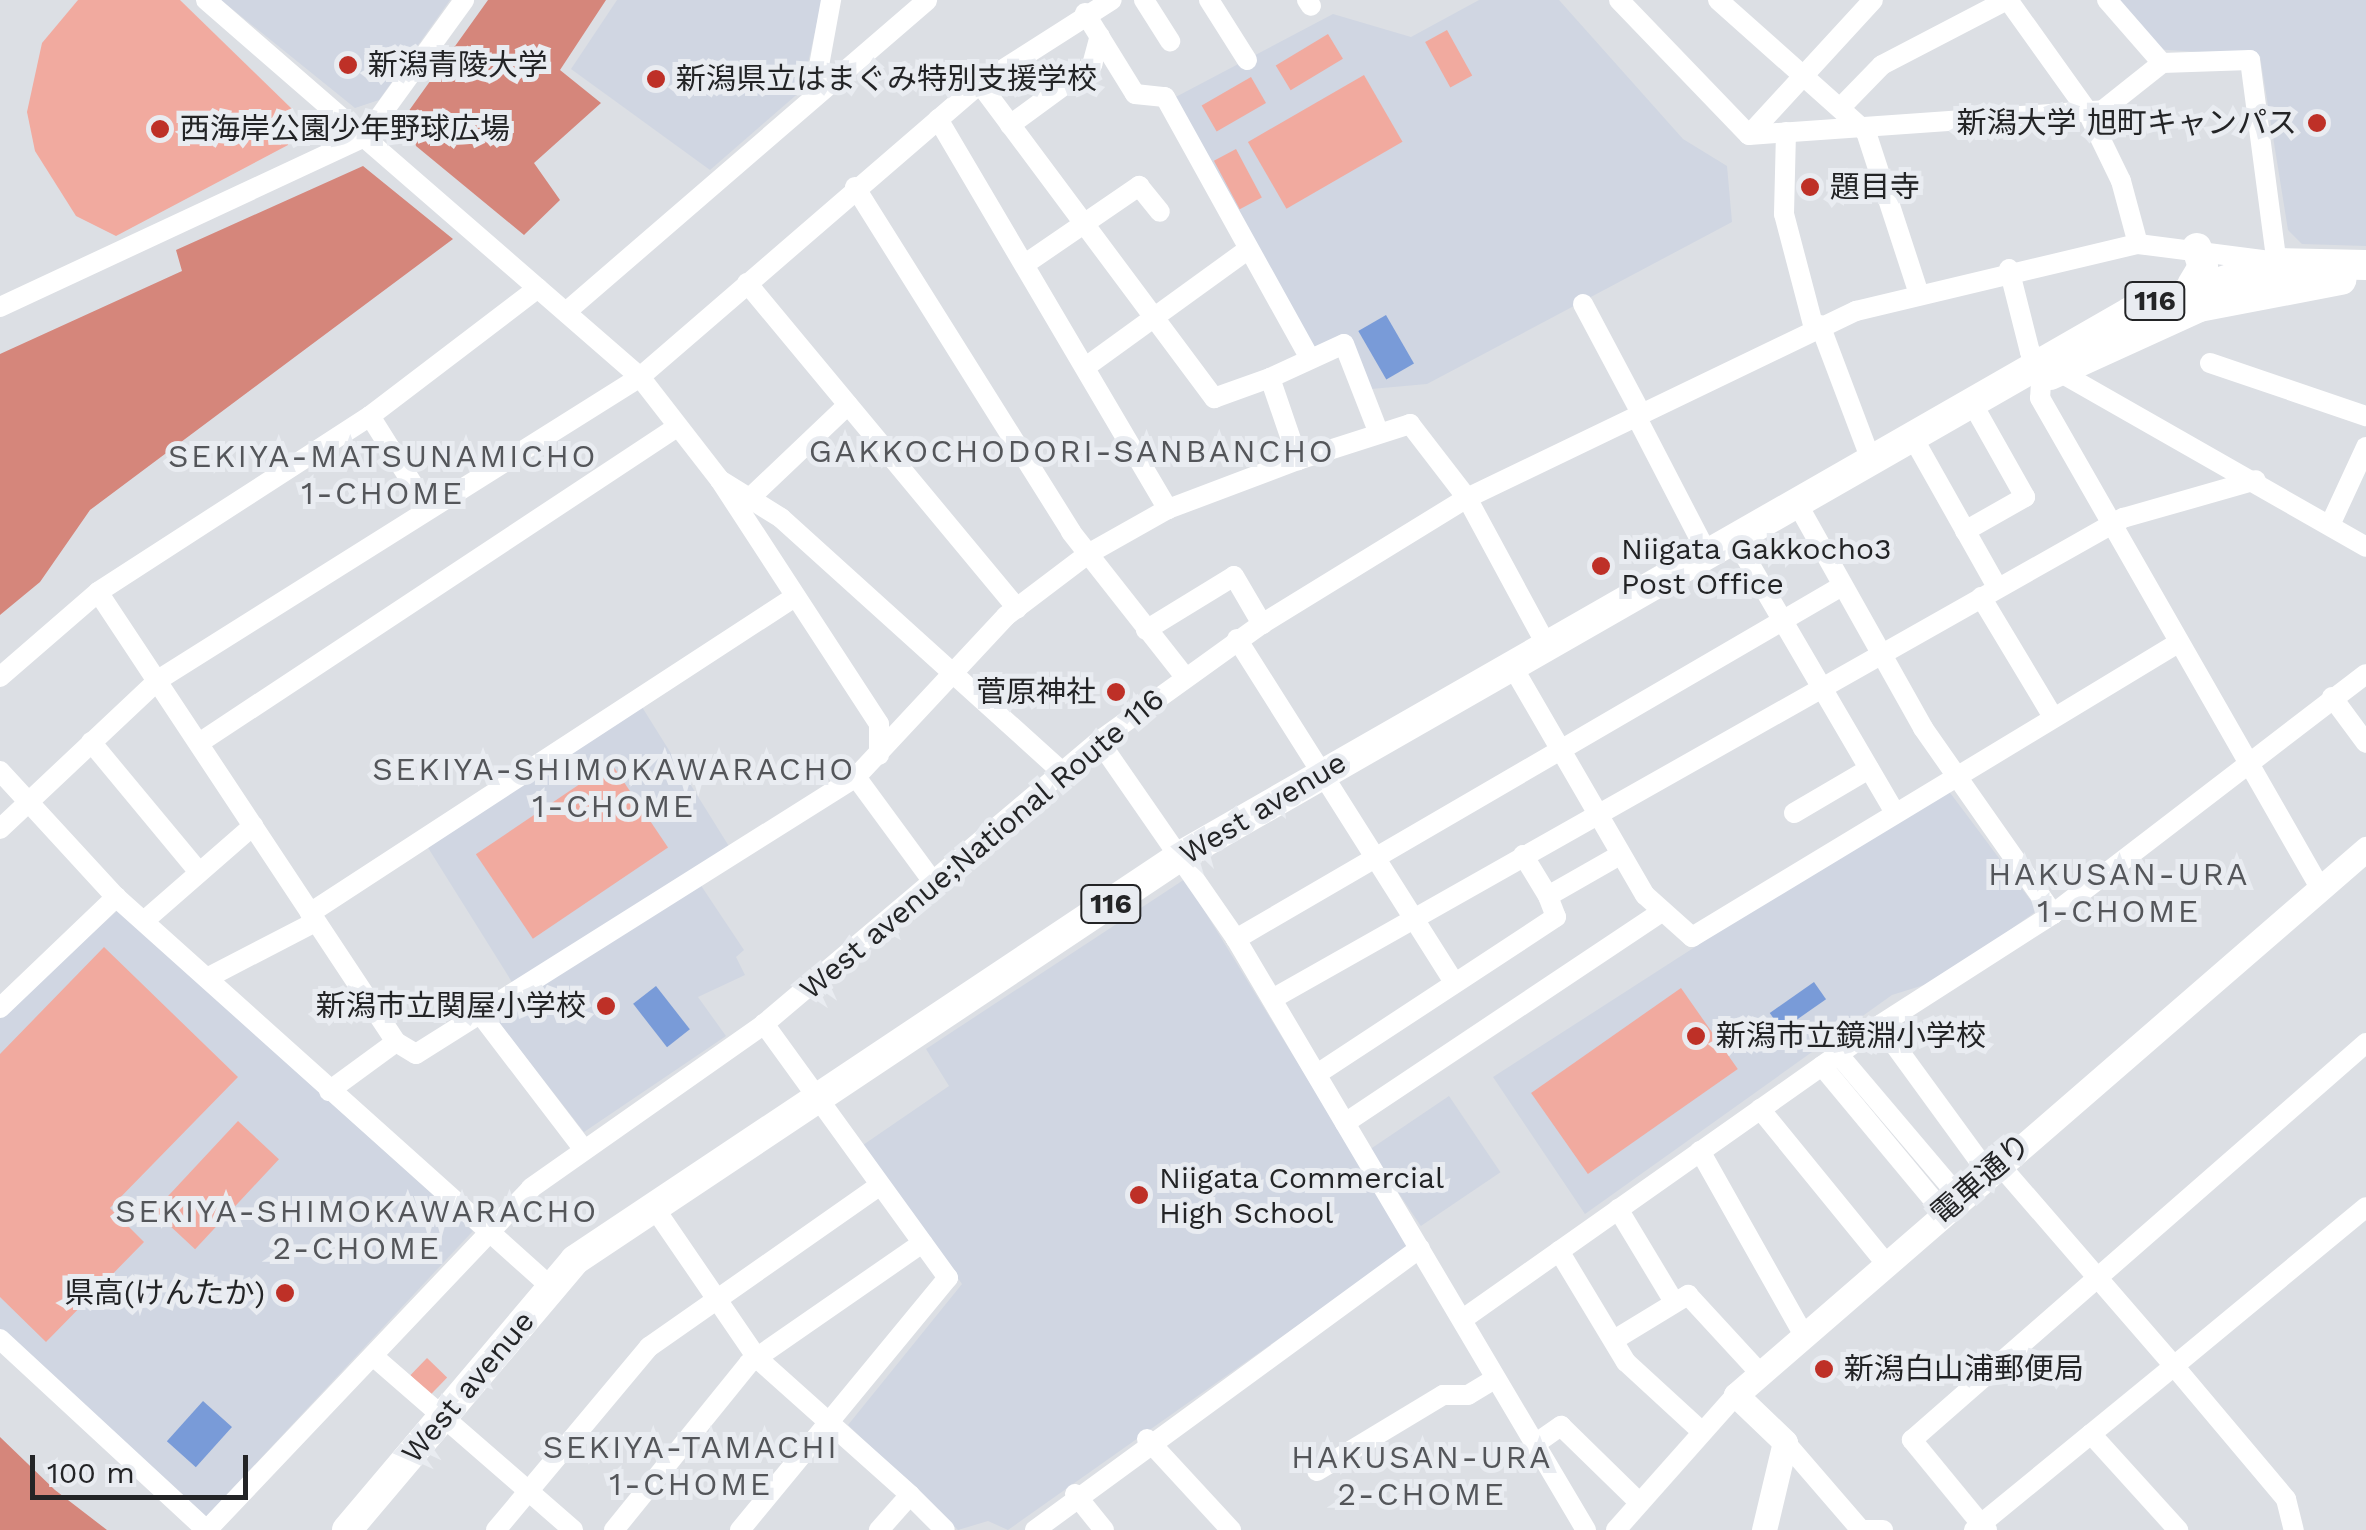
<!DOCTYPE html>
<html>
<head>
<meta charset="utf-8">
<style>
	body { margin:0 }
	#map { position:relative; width:2366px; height:1530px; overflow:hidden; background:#dcdfe4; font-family:"Work Sans","Noto Sans JP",sans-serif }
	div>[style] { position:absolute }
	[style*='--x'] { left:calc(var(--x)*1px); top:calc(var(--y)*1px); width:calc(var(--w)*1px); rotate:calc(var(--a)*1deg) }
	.built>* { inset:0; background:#d0d6e2; transform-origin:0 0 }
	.green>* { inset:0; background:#f1aa9f; transform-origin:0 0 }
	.forest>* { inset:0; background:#d5867b }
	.water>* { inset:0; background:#799bd8; transform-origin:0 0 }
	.minor>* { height:20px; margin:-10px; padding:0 10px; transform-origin:10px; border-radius:10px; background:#fff }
	.major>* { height:25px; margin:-12.5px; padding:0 12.5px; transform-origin:12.5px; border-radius:12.5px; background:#fff }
	.highway>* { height:30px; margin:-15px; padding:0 15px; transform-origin:15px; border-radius:15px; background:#fff }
	.dots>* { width:28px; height:28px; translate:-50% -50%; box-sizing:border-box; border:5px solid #e9ecf1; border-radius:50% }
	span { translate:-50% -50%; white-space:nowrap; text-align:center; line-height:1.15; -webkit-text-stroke:10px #e9ecf1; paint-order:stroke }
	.shield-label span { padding:2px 8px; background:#e9ecf1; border:2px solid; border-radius:8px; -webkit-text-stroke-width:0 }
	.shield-label { font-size:28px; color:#232426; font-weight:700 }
	.poi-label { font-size:30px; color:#232426 }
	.left { translate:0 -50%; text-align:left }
	.right { translate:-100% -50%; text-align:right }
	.street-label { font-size:30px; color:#232426 }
	.neighbourhood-label { font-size:32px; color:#54565a; letter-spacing:2.5px }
	.scale { position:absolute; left:30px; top:1455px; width:218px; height:45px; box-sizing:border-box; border:5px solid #232426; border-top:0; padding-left:12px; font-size:30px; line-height:35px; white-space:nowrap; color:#232426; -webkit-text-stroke:8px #e9ecf1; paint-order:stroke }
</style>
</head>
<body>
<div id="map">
	<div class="built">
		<i style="clip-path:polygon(221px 0,450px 0,379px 100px,355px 108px)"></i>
		<i style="clip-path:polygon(617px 0,822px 0,802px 90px,710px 170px,571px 69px)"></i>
		<i style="clip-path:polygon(1479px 0,1559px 0,1683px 139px,1727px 166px,1732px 222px,1427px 384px,1371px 389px,1343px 335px,1310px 353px,1170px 100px,1333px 14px,1411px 37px)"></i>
		<i style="clip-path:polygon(2114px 0,2366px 0,2366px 246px,2302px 244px,2288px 230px,2260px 56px,2153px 49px)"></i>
		<i style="left:642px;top:707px;width:168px;height:256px;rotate:58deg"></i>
		<i style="clip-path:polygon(1945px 786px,2038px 910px,1940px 980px,1892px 995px,1585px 1214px,1493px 1077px)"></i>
		<i style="clip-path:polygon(1185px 879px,1410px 1246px,1008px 1530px,988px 1521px,958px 1530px,848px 1425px,962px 1284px,863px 1145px,949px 1086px,926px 1049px)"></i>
		<i style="clip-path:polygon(698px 881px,744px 950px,736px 957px,745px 975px,698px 997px,726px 1036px,584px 1132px,493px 1015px)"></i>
		<i style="clip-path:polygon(118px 910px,473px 1231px,203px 1520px,0 1330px,0 1017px)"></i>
		<i style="left:1449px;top:1096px;width:92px;height:96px;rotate:56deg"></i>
	</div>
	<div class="green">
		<i style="clip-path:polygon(78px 0,180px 0,292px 109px,288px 145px,116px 236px,76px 216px,35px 151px,27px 112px,42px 43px)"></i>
		<i style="left:1447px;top:30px;width:52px;height:25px;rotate:61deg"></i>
		<i style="left:1328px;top:34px;width:29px;height:61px;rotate:59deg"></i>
		<i style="left:1364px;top:75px;width:77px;height:134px;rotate:60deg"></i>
		<i style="left:1251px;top:77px;width:30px;height:57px;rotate:60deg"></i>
		<i style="left:1236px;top:149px;width:55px;height:25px;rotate:62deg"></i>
		<i style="left:611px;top:763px;width:102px;height:163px;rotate:56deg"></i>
		<i style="clip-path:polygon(104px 947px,238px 1077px,110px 1208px,144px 1242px,46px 1342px,0 1297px,0 1054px)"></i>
		<i style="left:1681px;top:988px;width:99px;height:183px;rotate:55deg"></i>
		<i style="left:238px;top:1121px;width:56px;height:123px;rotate:43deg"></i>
		<i style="left:427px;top:1358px;width:28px;height:24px;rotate:44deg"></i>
	</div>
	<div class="forest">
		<i style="clip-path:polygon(488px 0,606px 0,560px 70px,601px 103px,534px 163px,560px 200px,524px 235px,416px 146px,408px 112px)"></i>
		<i style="clip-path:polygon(363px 166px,453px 239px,90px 510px,40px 582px,0 615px,0 354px,182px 271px,176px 250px)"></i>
		<i style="clip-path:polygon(0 1437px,55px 1490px,107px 1530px,0 1530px)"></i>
	</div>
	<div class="water">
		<i style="left:1386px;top:315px;width:56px;height:32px;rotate:60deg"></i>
		<i style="left:1814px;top:982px;width:21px;height:54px;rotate:55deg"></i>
		<i style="left:656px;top:986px;width:55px;height:29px;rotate:52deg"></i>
		<i style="left:203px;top:1401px;width:39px;height:54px;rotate:42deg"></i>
	</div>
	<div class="minor">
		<i style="--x:206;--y:0;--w:575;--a:40.98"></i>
		<i style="--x:640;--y:377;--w:130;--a:52.2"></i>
		<i style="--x:720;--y:480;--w:291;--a:56.9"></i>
		<i style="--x:879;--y:724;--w:31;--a:90"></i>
		<i style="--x:1144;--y:0;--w:49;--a:57.6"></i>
		<i style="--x:1209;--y:0;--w:71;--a:57.7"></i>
		<i style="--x:1307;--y:0;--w:7;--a:56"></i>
		<i style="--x:1619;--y:0;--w:187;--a:46.1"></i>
		<i style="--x:1718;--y:0;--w:198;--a:41.7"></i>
		<i style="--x:1866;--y:132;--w:167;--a:71.9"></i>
		<i style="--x:2008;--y:0;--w:134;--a:54.4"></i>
		<i style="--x:2086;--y:109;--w:80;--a:64.1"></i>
		<i style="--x:2121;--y:181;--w:65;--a:74.9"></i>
		<i style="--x:2107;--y:0;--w:84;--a:48.9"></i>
		<i style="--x:2162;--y:63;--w:88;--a:-2"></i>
		<i style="--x:2250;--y:60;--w:216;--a:82.5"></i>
		<i style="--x:1085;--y:13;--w:95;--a:58.3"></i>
		<i style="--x:1135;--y:94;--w:30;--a:6"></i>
		<i style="--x:1165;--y:97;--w:299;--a:61"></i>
		<i style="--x:980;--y:84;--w:392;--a:53.3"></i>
		<i style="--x:1214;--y:398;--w:59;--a:-19.7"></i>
		<i style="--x:1270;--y:378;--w:87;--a:71.1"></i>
		<i style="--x:814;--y:93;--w:95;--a:-79.6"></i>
		<i style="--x:1844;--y:104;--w:54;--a:-45.7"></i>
		<i style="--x:1882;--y:65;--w:141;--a:-27.5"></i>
		<i style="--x:938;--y:119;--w:453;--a:59.5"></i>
		<i style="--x:1010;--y:125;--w:102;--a:-36.2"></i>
		<i style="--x:1092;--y:65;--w:30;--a:-75"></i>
		<i style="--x:1786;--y:132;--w:82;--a:91.4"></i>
		<i style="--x:1784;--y:214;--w:118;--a:75.3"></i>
		<i style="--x:1749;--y:135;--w:355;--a:-4"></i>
		<i style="--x:2103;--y:110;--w:75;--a:-38.5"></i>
		<i style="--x:1749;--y:135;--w:183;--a:-47.4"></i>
		<i style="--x:855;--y:187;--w:407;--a:57.9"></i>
		<i style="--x:1071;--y:532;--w:184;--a:51.8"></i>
		<i style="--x:1028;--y:262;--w:135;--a:-34.4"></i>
		<i style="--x:1139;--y:186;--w:33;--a:51"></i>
		<i style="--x:2009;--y:269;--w:86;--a:75.8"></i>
		<i style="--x:2030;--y:352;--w:16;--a:40"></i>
		<i style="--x:2042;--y:362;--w:373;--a:29.7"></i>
		<i style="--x:747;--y:283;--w:423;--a:50.3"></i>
		<i style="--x:1583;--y:304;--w:123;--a:62"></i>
		<i style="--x:0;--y:307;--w:403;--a:-25"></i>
		<i style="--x:365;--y:137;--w:169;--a:-54.1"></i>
		<i style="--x:566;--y:312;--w:477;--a:-40.8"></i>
		<i style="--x:1820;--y:325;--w:144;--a:69.3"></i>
		<i style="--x:2042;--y:362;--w:36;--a:93"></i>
		<i style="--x:2040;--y:398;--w:562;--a:60.24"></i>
		<i style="--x:2210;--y:363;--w:165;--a:18.8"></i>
		<i style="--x:1087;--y:366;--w:198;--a:-35.9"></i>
		<i style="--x:1270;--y:378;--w:81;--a:-24.7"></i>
		<i style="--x:1344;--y:344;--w:93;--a:68.7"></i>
		<i style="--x:370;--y:416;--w:107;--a:57.9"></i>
		<i style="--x:1636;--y:416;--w:154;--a:62.6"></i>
		<i style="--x:1912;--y:436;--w:173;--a:60.6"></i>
		<i style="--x:720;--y:480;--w:72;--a:31.9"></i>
		<i style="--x:781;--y:518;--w:377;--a:42.1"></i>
		<i style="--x:753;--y:495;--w:131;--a:-43.5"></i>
		<i style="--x:1798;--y:505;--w:256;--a:60.7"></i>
		<i style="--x:1923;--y:728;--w:227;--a:55"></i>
		<i style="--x:2330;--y:525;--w:86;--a:-65.2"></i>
		<i style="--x:1965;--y:531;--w:69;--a:-29.5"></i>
		<i style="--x:2025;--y:497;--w:108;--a:-119.4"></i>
		<i style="--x:1735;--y:539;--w:311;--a:59.7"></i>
		<i style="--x:98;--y:592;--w:540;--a:56.49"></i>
		<i style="--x:396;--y:1042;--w:23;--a:31"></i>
		<i style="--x:416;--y:1054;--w:520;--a:-32.19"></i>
		<i style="--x:856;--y:777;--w:220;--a:-47"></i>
		<i style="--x:1006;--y:616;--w:103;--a:-37.1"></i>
		<i style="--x:1088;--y:554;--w:92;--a:-29.4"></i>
		<i style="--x:1168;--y:509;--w:139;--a:-20.7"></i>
		<i style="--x:1298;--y:460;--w:118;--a:-17.8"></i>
		<i style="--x:1410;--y:424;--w:93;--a:52.4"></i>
		<i style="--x:1467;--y:498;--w:166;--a:61.6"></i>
		<i style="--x:1981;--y:597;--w:138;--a:59"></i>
		<i style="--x:1146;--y:630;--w:103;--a:-31.5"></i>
		<i style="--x:1234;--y:576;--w:56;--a:59.7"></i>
		<i style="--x:1237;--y:639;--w:401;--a:57.7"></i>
		<i style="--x:1511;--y:664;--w:267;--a:59.9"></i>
		<i style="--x:1645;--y:895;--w:63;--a:41.8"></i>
		<i style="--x:1692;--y:937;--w:568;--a:-31.17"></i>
		<i style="--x:0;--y:677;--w:130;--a:-40.9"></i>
		<i style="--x:98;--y:592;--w:324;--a:-32.9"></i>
		<i style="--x:370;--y:416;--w:211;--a:-37.3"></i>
		<i style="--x:2332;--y:697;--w:57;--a:53.5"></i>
		<i style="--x:1099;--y:741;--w:241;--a:55.3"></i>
		<i style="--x:1236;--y:939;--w:687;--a:59.37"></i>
		<i style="--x:91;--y:742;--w:168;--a:50.3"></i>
		<i style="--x:199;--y:743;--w:573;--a:-33.47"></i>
		<i style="--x:0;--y:771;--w:171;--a:47.4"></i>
		<i style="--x:116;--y:897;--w:584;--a:41.88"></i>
		<i style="--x:856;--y:777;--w:132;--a:53.7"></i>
		<i style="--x:1794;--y:813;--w:87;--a:-30.4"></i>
		<i style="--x:0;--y:829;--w:217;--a:-43.3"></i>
		<i style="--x:158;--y:680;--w:569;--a:-32.15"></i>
		<i style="--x:640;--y:377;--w:449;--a:-40.8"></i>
		<i style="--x:980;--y:84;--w:156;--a:-32.5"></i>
		<i style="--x:1523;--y:855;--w:48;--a:58.6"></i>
		<i style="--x:310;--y:913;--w:577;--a:-33.11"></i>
		<i style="--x:144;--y:921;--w:145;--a:-41.1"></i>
		<i style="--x:1236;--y:939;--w:701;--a:-30.22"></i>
		<i style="--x:207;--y:978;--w:122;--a:-27.4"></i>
		<i style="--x:1272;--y:999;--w:978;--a:-29.48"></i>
		<i style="--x:2123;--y:518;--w:138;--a:-15.9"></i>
		<i style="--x:0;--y:1008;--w:161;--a:-43.7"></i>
		<i style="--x:481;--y:1015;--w:166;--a:52.6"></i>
		<i style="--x:1838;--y:1054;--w:189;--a:49.7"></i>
		<i style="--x:1822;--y:1066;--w:190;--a:50.3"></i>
		<i style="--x:1317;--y:1074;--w:286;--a:-33.3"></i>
		<i style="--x:1556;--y:917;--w:22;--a:-111"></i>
		<i style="--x:1548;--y:896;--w:83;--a:-29.7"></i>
		<i style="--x:329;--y:1091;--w:83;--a:-36.2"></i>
		<i style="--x:1760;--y:1109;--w:196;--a:50.8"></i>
		<i style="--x:1345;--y:1123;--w:380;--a:-33.7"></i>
		<i style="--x:1700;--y:1151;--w:208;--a:60.6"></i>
		<i style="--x:1999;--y:1164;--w:267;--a:49.1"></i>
		<i style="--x:2174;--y:1366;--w:249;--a:-39.6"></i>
		<i style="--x:1988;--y:1173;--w:183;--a:-126.1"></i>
		<i style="--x:1880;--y:1025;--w:206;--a:-32.7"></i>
		<i style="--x:2053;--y:914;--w:394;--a:-37.5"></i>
		<i style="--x:653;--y:1206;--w:184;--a:55.6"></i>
		<i style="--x:757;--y:1358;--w:205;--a:41.8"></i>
		<i style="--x:910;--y:1495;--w:47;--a:131.5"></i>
		<i style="--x:1618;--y:1209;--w:109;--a:58.9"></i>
		<i style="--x:1559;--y:1251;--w:130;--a:58.9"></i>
		<i style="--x:1626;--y:1362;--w:103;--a:42.6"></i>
		<i style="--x:1463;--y:1319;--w:510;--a:-35.19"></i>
		<i style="--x:0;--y:1339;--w:281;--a:42.8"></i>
		<i style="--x:1614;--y:1340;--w:87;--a:-31.3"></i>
		<i style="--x:1688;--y:1295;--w:105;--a:47.3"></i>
		<i style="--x:373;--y:1356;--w:265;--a:41"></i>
		<i style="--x:2091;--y:1434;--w:107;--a:-39.3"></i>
		<i style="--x:2174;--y:1366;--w:174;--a:49.9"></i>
		<i style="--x:2286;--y:1499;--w:32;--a:76"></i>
		<i style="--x:1147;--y:1439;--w:124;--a:47.3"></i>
		<i style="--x:1785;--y:1442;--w:116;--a:49.2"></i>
		<i style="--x:1535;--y:1444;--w:32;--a:-35"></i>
		<i style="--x:1561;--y:1426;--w:110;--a:44.3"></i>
		<i style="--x:1317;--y:1471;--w:147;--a:-31.1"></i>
		<i style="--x:1443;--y:1395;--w:25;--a:0"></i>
		<i style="--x:1468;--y:1395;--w:31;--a:-31"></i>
		<i style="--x:1075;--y:1494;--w:46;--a:51.1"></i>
		<i style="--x:910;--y:1495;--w:49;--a:45"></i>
		<i style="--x:207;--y:1530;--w:471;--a:-46.5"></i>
		<i style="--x:531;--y:1188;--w:285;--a:-35.1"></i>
		<i style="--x:764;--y:1024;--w:439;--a:-40.2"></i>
		<i style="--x:1099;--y:741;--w:201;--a:-35.7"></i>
		<i style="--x:1262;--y:624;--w:241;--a:-31.6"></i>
		<i style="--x:1467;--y:498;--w:432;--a:-25.7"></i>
		<i style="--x:1856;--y:311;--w:290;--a:-13.4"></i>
		<i style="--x:2138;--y:244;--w:133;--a:7.3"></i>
		<i style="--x:496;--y:1530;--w:239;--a:-50.1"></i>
		<i style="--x:649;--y:1347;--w:282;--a:-35"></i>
		<i style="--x:614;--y:1530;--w:215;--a:-51"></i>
		<i style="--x:749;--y:1363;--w:211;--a:-34.7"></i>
		<i style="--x:740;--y:1530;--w:327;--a:-50.5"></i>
		<i style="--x:948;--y:1278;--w:314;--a:-125.9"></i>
		<i style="--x:1035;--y:1530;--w:477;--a:-36.2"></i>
		<i style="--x:1616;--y:1530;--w:181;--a:-48.4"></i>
		<i style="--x:1865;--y:1530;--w:18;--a:0"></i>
		<i style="--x:1974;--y:1530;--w:9;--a:-41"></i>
		<i style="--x:1981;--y:1524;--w:109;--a:-129.4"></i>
		<i style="--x:1912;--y:1440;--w:603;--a:-41.17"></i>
		<i style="--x:1987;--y:1530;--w:8;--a:-135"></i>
		<i style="--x:1981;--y:1524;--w:142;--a:-39.3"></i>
		<i style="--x:2091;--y:1434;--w:130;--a:47.8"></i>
	</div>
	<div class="major">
		<i style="--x:1764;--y:1530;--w:90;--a:-76.6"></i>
		<i style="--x:1785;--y:1442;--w:68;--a:-136.2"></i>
		<i style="--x:1736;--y:1395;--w:834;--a:-40.91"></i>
	</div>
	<div class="highway">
		<i style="--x:2192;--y:285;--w:21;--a:-59"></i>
		<i style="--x:2203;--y:267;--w:20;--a:-108"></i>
		<i style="--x:2050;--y:375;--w:164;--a:-24.5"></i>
		<i style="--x:2199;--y:307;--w:145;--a:-10.8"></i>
		<i style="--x:347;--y:1530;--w:353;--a:-49.8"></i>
		<i style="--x:575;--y:1260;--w:730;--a:-33.71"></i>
		<i style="--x:1182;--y:855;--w:1092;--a:-29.8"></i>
		<i style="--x:2130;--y:312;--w:155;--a:-18.4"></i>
		<i style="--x:2277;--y:263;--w:89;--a:1.3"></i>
	</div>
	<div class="dots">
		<i style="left:348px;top:65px;background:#be3027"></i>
		<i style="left:656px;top:79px;background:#be3027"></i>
		<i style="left:2317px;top:123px;background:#be3027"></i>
		<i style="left:160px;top:129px;background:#be3027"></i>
		<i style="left:1810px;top:187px;background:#be3027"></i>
		<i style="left:1601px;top:566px;background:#be3027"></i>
		<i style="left:1116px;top:692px;background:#be3027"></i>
		<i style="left:606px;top:1006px;background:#be3027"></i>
		<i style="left:1696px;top:1036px;background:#be3027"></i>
		<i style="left:1139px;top:1195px;background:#be3027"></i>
		<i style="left:285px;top:1293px;background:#be3027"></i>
		<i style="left:1824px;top:1369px;background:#be3027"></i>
	</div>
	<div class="shield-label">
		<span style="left:2155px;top:301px">116</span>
		<span style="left:1111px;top:904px">116</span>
	</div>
	<div class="poi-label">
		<span class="left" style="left:368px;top:65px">新潟青陵大学</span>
		<span class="left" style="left:676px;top:79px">新潟県立はまぐみ特別支援学校</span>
		<span class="right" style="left:2297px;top:123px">新潟大学 旭町キャンパス</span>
		<span class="left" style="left:180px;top:129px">西海岸公園少年野球広場</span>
		<span class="left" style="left:1830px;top:187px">題目寺</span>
		<span class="left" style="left:1621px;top:566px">Niigata Gakkocho3<br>Post Office</span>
		<span class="right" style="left:1096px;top:692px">菅原神社</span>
		<span class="right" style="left:586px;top:1006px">新潟市立関屋小学校</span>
		<span class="left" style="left:1716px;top:1036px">新潟市立鏡淵小学校</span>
		<span class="left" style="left:1159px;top:1195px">Niigata Commercial<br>High School</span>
		<span class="right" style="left:265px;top:1293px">県高(けんたか)</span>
		<span class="left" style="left:1844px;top:1369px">新潟白山浦郵便局</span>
	</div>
	<div class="street-label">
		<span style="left:1263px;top:808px;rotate:-31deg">West avenue</span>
		<span style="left:982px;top:844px;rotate:-40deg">West avenue;National Route 116</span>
		<span style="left:1981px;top:1179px;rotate:-41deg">電車通り</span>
		<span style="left:468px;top:1387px;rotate:-50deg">West avenue</span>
	</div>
	<div class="neighbourhood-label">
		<span style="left:1072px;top:451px">GAKKOCHODORI-SANBANCHO</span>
		<span style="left:383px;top:475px">SEKIYA-MATSUNAMICHO<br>1-CHOME</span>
		<span style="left:614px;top:788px">SEKIYA-SHIMOKAWARACHO<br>1-CHOME</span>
		<span style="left:2119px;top:893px">HAKUSAN-URA<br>1-CHOME</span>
		<span style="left:357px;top:1230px">SEKIYA-SHIMOKAWARACHO<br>2-CHOME</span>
		<span style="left:691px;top:1466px">SEKIYA-TAMACHI<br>1-CHOME</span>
		<span style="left:1422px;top:1476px">HAKUSAN-URA<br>2-CHOME</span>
	</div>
	<div class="scale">100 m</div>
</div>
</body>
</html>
